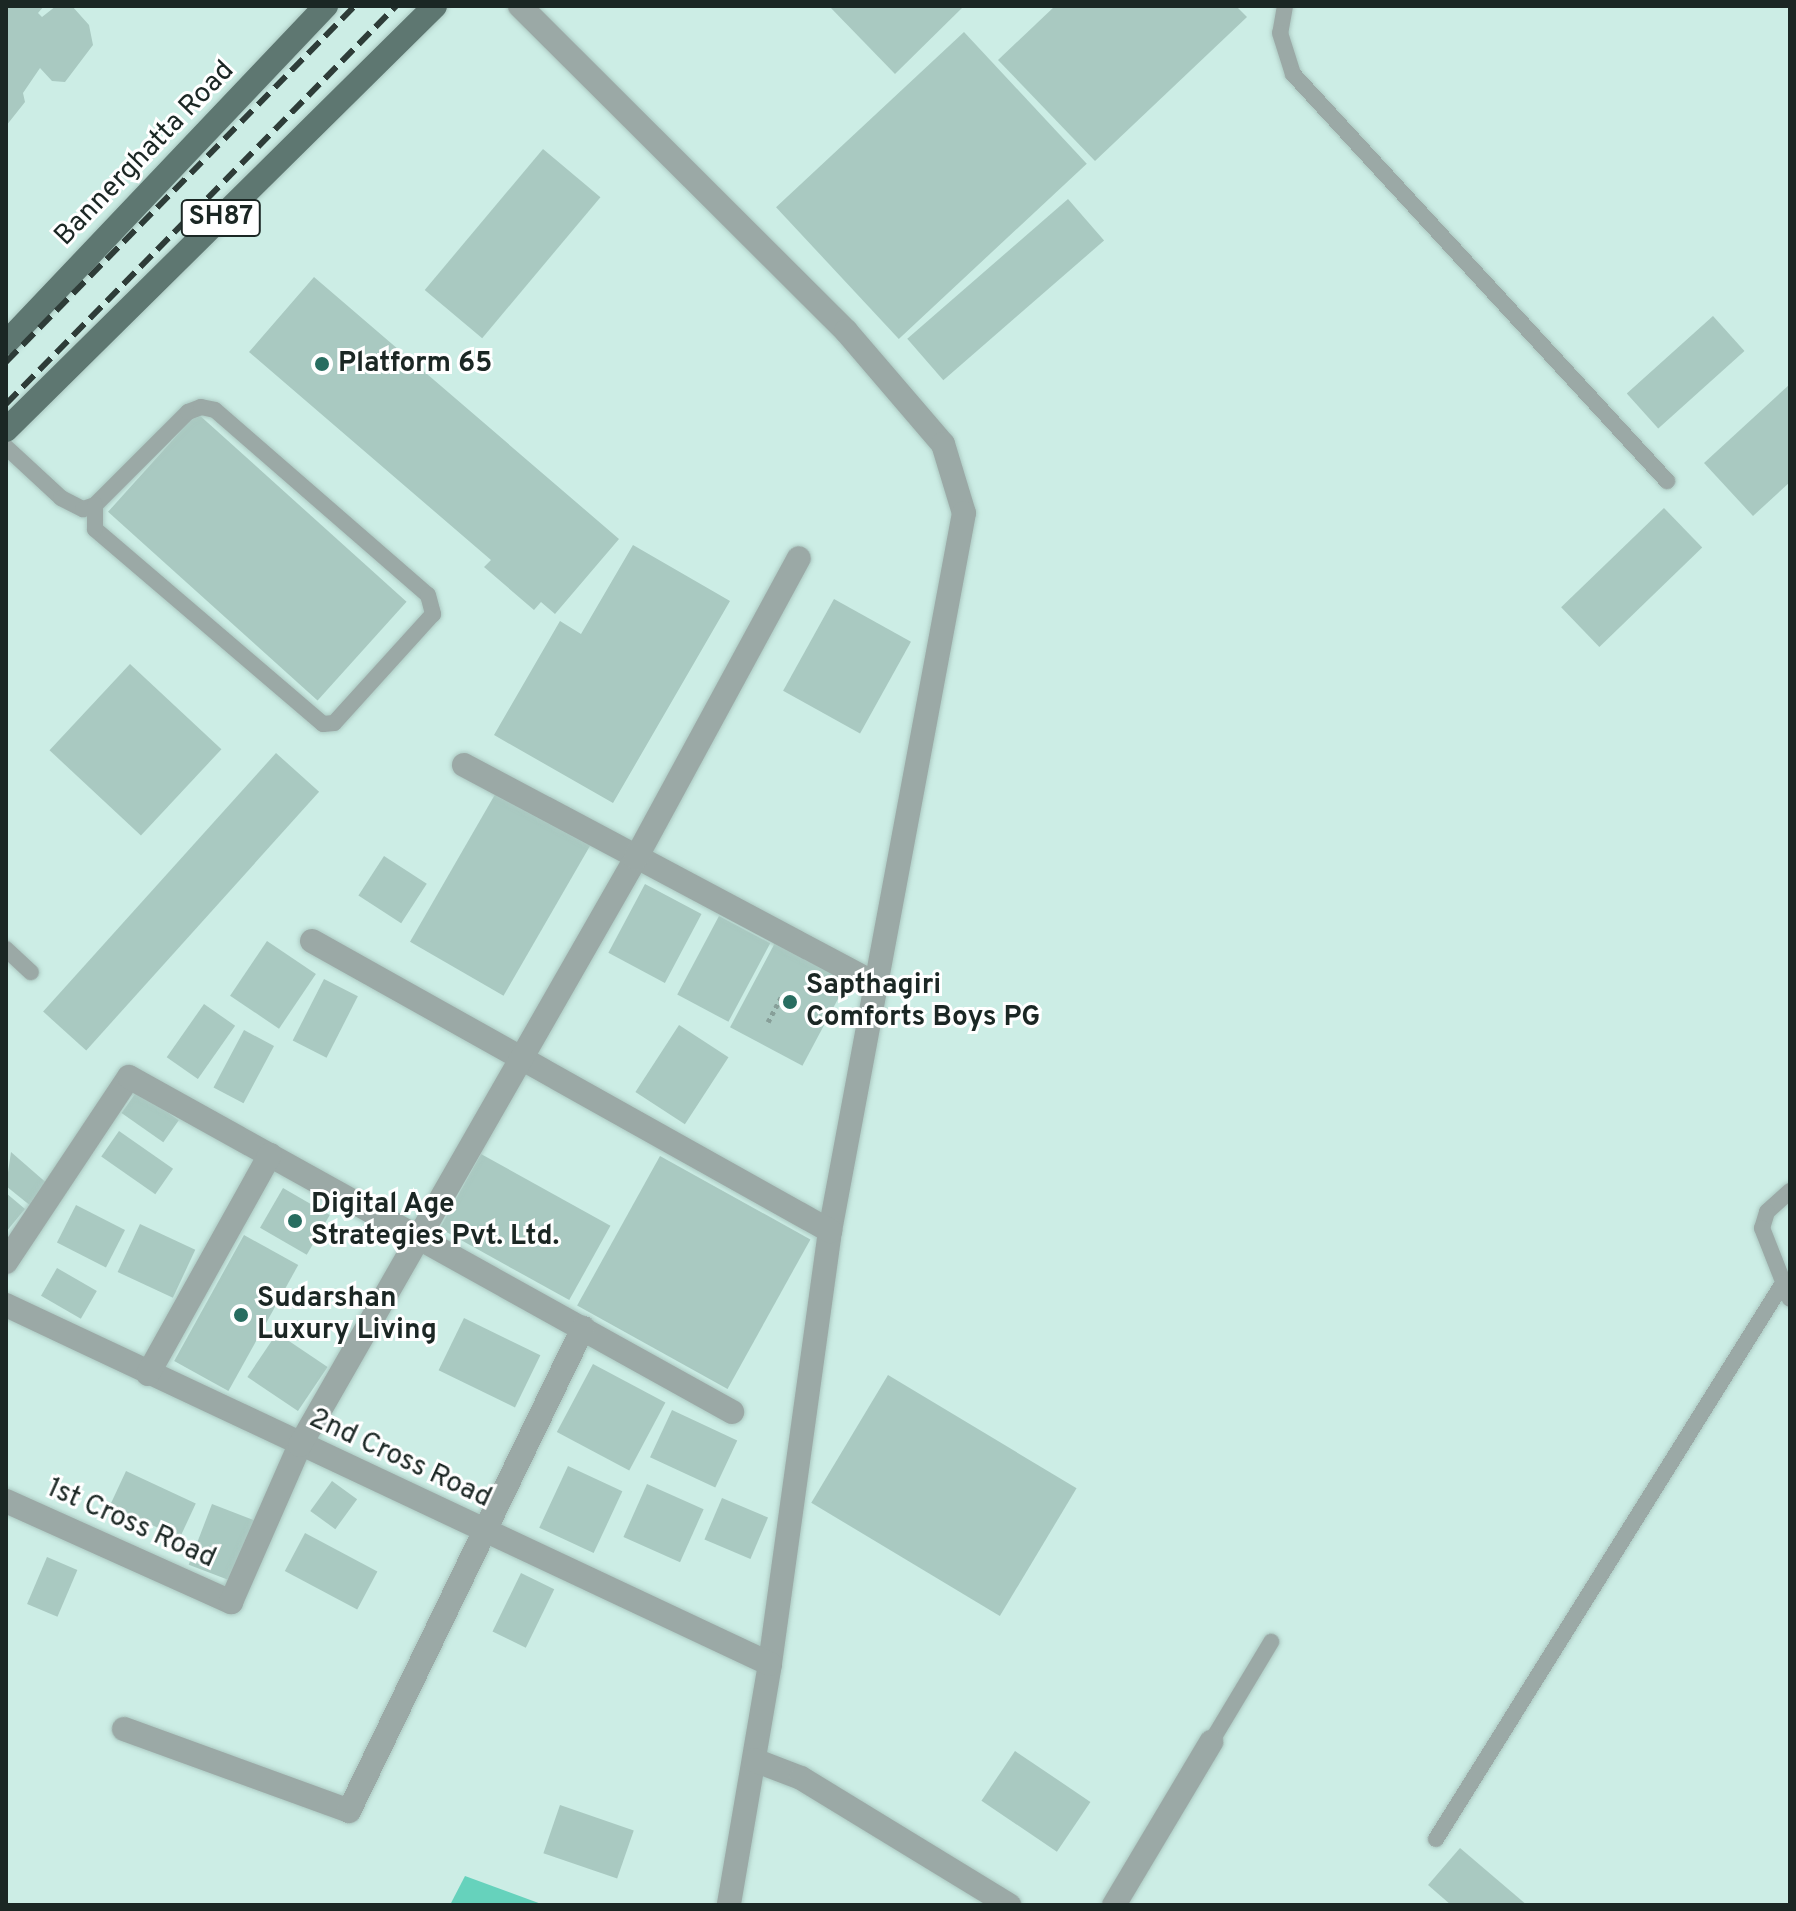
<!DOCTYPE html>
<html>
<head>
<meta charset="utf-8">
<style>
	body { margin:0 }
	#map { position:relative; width:1796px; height:1911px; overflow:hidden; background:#ccede5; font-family:Overpass,sans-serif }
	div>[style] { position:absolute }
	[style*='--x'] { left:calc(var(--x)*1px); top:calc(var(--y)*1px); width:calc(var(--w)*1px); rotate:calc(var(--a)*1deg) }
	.green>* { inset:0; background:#66d2bc }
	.building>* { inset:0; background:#a9c9c1; transform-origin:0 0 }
	.path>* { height:5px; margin-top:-2.5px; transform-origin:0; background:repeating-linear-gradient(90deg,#879f99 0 4px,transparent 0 8px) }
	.roads { filter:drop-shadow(0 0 2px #acc9c2) drop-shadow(0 0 2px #acc9c2) }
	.lane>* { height:16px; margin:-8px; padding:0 8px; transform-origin:8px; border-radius:8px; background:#9ba9a6 }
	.street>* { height:24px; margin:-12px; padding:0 12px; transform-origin:12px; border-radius:12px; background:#9ba9a6 }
	.primary>* { height:24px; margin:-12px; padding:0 12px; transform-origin:12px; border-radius:12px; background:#5e7771 }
	.rail>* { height:6px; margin-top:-3px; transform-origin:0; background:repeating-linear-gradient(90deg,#2e3c38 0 16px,transparent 0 24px) }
	.dots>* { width:22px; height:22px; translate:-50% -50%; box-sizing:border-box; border:4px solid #fff; border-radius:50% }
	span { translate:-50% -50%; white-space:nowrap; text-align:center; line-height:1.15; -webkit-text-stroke:6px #fff; paint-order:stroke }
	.shield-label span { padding:2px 6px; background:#fff; border:2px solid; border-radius:6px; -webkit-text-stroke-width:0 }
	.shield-label { font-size:26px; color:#1b2724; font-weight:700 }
	.street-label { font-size:28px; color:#1b2724 }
	.poi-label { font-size:28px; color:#1b2724; font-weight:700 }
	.left { translate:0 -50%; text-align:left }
	.frame { position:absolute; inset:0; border:8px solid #1b2724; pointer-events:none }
</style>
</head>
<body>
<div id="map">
	<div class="green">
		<i style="clip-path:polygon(465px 1876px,544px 1905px,450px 1905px)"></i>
	</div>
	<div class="building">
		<i style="clip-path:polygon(6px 6px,44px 6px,38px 13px,42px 17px,56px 6px,72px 6px,89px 25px,93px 45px,65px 82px,52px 81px,40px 68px,23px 93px,25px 102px,6px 126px)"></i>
		<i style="clip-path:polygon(829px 6px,964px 6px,895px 74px)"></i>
		<i style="clip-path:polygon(1055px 6px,1236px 6px,1247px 17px,1095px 161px,998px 60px)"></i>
		<i style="left:964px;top:32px;width:180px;height:257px;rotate:47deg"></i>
		<i style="left:543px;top:149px;width:75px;height:184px;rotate:40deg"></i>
		<i style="left:1068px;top:199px;width:55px;height:213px;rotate:49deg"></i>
		<i style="clip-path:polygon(314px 277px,619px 539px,555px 614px,541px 602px,534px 610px,484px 567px,491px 560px,249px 352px)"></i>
		<i style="left:1713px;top:316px;width:47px;height:116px;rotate:48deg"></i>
		<i style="clip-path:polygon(1790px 384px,1790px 482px,1753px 516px,1704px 463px)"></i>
		<i style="left:197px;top:413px;width:282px;height:133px;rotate:42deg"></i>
		<i style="left:1664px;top:508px;width:55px;height:143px;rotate:46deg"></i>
		<i style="clip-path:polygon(633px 545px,730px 601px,613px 803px,494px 735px,560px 621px,581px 634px)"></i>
		<i style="left:834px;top:599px;width:88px;height:105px;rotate:29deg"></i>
		<i style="left:130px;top:664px;width:125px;height:118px;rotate:43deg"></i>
		<i style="left:276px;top:753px;width:58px;height:348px;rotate:42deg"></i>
		<i style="left:497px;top:791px;width:108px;height:174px;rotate:30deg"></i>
		<i style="left:384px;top:856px;width:51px;height:47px;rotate:33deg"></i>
		<i style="left:645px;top:884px;width:64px;height:78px;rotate:28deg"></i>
		<i style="left:719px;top:916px;width:58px;height:89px;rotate:28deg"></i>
		<i style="left:777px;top:939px;width:82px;height:100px;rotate:28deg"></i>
		<i style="left:267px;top:941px;width:59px;height:66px;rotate:34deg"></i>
		<i style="left:324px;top:979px;width:38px;height:69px;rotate:27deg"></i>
		<i style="left:204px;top:1004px;width:38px;height:65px;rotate:35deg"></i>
		<i style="left:679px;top:1025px;width:59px;height:80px;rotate:33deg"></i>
		<i style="left:244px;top:1030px;width:34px;height:65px;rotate:28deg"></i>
		<i style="left:137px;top:1091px;width:51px;height:27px;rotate:35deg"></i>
		<i style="left:119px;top:1131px;width:66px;height:31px;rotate:35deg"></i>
		<i style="clip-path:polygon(11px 1152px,50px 1186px,32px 1207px,6px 1186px)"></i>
		<i style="left:481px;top:1154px;width:148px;height:85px;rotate:29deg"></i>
		<i style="left:660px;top:1156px;width:172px;height:171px;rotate:29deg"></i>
		<i style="left:283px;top:1188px;width:54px;height:46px;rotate:30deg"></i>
		<i style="clip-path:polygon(6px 1193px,25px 1209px,6px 1232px)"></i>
		<i style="left:76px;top:1205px;width:55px;height:42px;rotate:27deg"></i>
		<i style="left:140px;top:1224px;width:61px;height:53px;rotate:25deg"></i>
		<i style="left:244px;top:1235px;width:62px;height:144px;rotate:29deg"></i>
		<i style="left:57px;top:1268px;width:46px;height:32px;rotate:30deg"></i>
		<i style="left:464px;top:1318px;width:85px;height:58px;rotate:26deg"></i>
		<i style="left:277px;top:1333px;width:61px;height:53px;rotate:34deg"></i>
		<i style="left:593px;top:1364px;width:82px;height:77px;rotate:28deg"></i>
		<i style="left:888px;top:1375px;width:220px;height:149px;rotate:31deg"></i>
		<i style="left:672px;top:1410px;width:72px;height:52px;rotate:25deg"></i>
		<i style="left:568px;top:1466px;width:60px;height:68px;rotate:25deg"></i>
		<i style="left:126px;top:1471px;width:77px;height:38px;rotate:25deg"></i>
		<i style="left:332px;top:1481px;width:31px;height:37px;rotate:36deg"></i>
		<i style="left:647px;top:1484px;width:62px;height:58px;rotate:24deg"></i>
		<i style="left:722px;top:1498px;width:50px;height:45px;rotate:23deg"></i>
		<i style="left:212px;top:1504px;width:45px;height:65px;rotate:21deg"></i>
		<i style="left:305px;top:1533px;width:82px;height:43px;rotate:28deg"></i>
		<i style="left:47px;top:1557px;width:33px;height:51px;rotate:23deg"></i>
		<i style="left:521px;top:1573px;width:37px;height:65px;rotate:26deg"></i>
		<i style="left:1015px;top:1751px;width:91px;height:60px;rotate:34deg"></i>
		<i style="left:560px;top:1805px;width:78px;height:51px;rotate:19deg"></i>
		<i style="clip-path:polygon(1460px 1848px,1527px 1905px,1451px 1905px,1428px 1885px)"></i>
	</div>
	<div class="path">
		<i style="--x:768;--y:1022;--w:30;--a:-62"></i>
	</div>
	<div class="roads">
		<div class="lane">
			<i style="--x:1285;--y:6;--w:27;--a:100"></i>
			<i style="--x:1280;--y:33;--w:43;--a:72.4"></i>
			<i style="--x:1293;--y:74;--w:553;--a:47.42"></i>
			<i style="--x:6;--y:447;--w:75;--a:42.8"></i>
			<i style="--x:61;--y:498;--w:25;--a:27"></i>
			<i style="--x:83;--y:509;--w:13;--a:-18"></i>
			<i style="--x:95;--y:505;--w:132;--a:-45"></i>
			<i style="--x:188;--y:412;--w:14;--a:-21"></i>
			<i style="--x:201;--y:407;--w:14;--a:12"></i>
			<i style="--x:215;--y:410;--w:282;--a:41"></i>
			<i style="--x:428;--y:595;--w:20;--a:75"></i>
			<i style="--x:433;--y:614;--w:147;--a:132.2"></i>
			<i style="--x:334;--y:723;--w:11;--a:175"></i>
			<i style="--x:323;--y:724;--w:300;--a:-139.5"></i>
			<i style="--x:95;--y:529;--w:24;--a:-90"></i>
			<i style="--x:6;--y:949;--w:34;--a:43"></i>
			<i style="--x:1790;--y:1191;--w:31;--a:138"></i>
			<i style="--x:1767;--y:1212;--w:17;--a:107"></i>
			<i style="--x:1762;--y:1228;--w:76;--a:68.5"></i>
			<i style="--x:1211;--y:1742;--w:117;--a:-59"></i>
			<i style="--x:1436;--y:1839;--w:655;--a:-58.03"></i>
		</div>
		<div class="street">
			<i style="--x:520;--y:6;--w:460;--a:44.9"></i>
			<i style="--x:846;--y:331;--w:149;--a:49.4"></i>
			<i style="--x:943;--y:444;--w:72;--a:73.1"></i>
			<i style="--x:964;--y:513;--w:730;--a:100.57"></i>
			<i style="--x:830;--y:1231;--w:437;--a:97.9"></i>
			<i style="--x:770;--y:1664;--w:244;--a:99.7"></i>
			<i style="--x:464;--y:765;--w:464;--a:28"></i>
			<i style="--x:312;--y:941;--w:594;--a:29.24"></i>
			<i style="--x:6;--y:1262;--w:222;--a:-56.4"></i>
			<i style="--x:129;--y:1077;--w:690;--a:29.05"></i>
			<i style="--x:6;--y:1305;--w:844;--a:25.17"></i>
			<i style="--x:148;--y:1374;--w:251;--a:-60.9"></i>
			<i style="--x:6;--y:1501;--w:247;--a:24.2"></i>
			<i style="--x:231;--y:1602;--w:171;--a:-66.3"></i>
			<i style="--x:300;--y:1445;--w:676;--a:-60.21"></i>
			<i style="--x:636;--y:858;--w:341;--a:-61.5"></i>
			<i style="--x:124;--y:1729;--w:239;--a:20"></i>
			<i style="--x:349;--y:1811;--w:537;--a:-64.15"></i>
			<i style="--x:754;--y:1760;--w:50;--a:21"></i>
			<i style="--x:801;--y:1778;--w:244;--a:31.4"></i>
			<i style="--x:1114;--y:1905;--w:190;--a:-59.2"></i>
		</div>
		<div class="primary">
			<i style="--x:6;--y:343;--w:465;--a:-46.5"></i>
			<i style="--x:6;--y:430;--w:603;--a:-44.66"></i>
		</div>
	</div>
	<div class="rail">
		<i style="--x:6;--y:362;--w:499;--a:-45.6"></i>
		<i style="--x:6;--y:404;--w:557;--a:-45.58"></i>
	</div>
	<div class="dots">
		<i style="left:322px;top:364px;background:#286d60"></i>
		<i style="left:790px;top:1002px;background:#286d60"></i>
		<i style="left:295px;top:1221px;background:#286d60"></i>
		<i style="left:241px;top:1315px;background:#286d60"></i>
	</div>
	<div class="shield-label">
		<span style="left:221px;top:218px">SH87</span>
	</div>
	<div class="street-label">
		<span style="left:145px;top:154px;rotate:-46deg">Bannerghatta Road</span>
		<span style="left:400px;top:1459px;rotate:25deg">2nd Cross Road</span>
		<span style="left:131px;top:1524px;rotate:24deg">1st Cross Road</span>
	</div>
	<div class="poi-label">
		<span class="left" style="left:338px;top:364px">Platform 65</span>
		<span class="left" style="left:806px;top:1002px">Sapthagiri<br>Comforts Boys PG</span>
		<span class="left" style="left:311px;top:1221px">Digital Age<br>Strategies Pvt. Ltd.</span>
		<span class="left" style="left:257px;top:1315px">Sudarshan<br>Luxury Living</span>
	</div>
	<div class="frame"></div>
</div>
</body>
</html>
